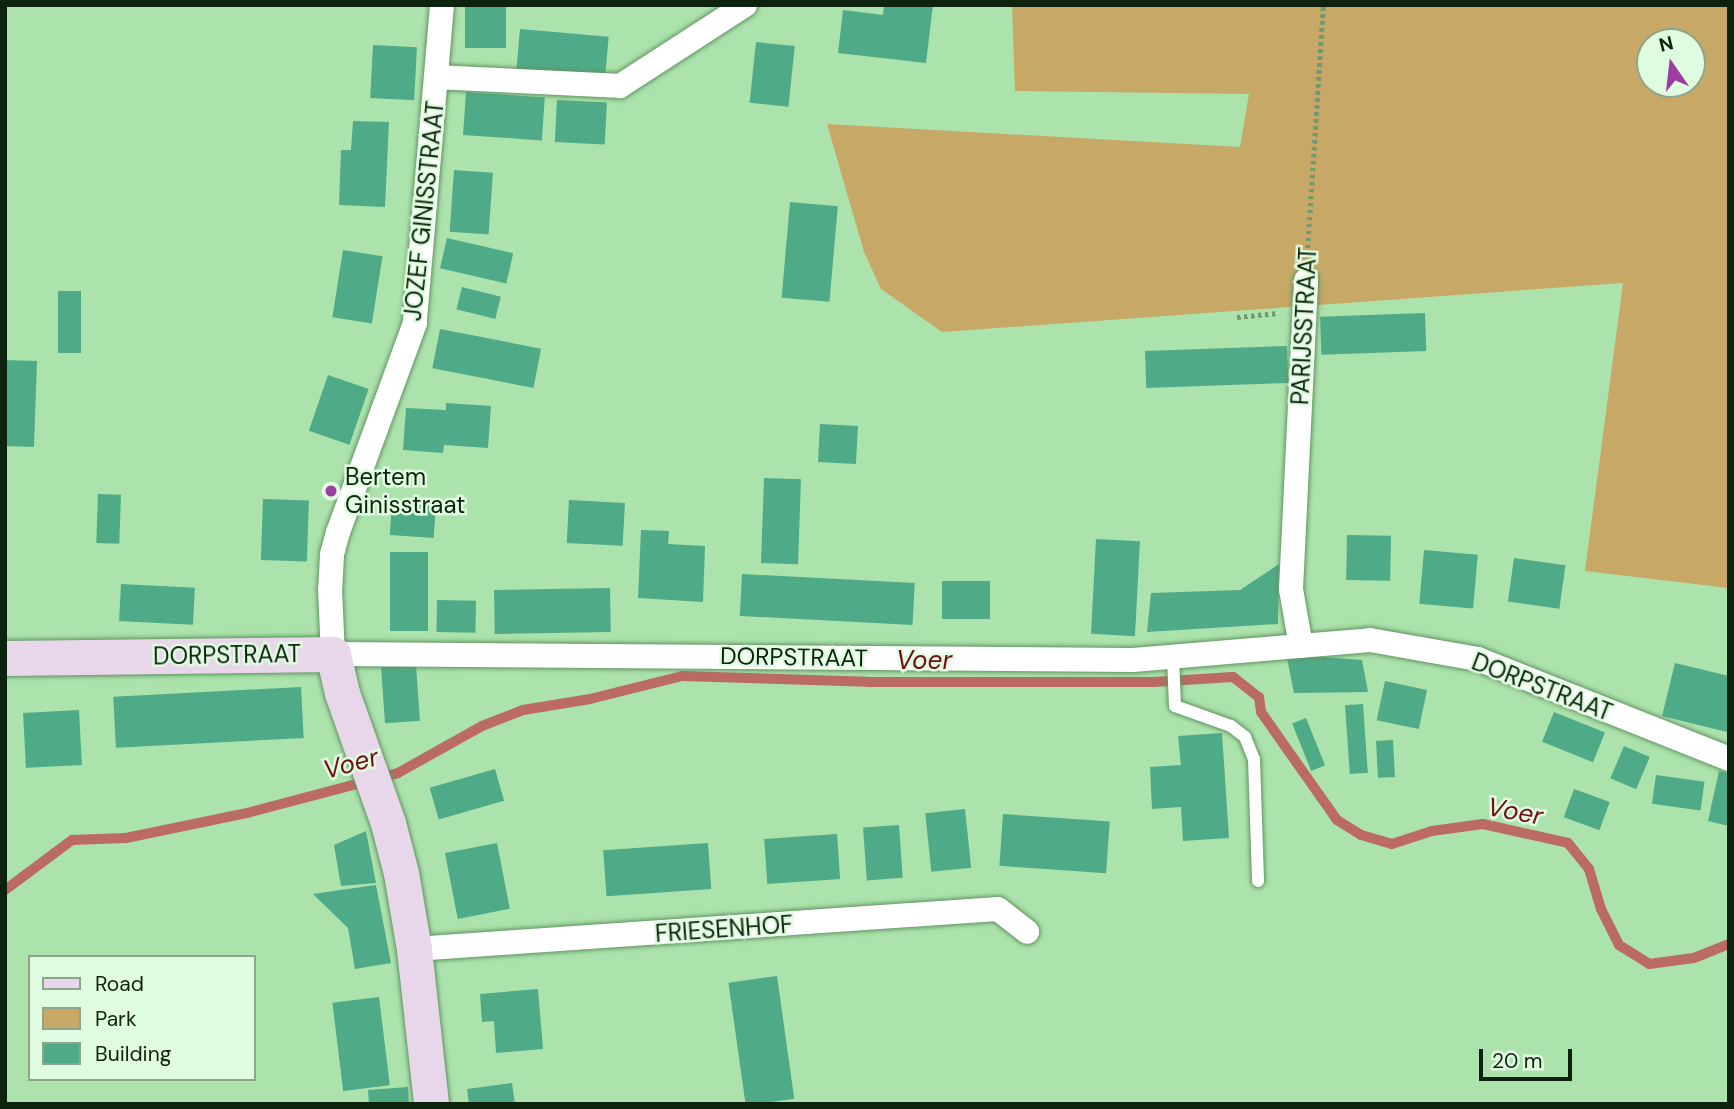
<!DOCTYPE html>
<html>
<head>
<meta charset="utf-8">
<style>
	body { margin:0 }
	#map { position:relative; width:1734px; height:1109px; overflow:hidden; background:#ace2ac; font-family:"DM Sans",sans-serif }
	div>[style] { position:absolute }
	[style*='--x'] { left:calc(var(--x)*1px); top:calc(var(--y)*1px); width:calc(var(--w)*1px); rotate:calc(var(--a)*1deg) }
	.green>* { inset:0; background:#c7a867 }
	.stream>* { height:10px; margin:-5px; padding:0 5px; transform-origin:5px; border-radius:5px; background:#bb6a64 }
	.building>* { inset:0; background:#4fab87; transform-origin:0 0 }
	.path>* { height:4.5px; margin-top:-2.25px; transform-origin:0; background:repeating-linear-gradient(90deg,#709970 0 3.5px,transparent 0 7px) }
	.roads { filter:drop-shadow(0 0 2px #609461) drop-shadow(0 0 2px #609461) }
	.lane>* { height:12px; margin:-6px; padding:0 6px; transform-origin:6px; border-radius:6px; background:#fff }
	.street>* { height:24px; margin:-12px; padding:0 12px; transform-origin:12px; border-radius:12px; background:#fff }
	.secondary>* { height:35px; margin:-17.5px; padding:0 17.5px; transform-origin:17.5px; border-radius:17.5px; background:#e8d6ea }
	.dots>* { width:19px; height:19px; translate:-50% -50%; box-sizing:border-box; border:4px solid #e0fce0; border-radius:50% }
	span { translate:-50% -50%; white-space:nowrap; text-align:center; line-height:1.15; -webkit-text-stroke:5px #e0fce0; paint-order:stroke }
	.street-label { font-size:24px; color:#0e230e }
	.poi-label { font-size:24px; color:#0e230e }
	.left { translate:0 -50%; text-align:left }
	.water-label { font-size:26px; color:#730c14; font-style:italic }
	.frame { position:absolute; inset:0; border:7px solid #0e230e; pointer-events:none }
	.legend { position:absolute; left:28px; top:955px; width:228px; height:126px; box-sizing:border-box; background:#e0fce0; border:2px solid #8ca58c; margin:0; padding:9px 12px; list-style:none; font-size:21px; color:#0e230e }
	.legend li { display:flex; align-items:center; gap:14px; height:35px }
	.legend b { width:35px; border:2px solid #8ca58c }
	.north { position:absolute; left:1636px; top:28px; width:70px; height:70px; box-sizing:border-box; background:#e0fce0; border:2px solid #8ca58c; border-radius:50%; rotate:346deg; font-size:19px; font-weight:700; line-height:28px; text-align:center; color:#0e230e }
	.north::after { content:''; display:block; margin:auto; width:24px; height:32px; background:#9d3da5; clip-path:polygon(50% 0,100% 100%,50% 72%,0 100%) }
	.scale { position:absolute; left:1479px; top:1049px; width:93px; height:32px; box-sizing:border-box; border:4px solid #0e230e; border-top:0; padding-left:9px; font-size:21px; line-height:24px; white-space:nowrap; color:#0e230e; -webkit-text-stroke:5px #e0fce0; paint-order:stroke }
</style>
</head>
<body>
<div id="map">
	<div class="green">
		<i style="clip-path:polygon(evenodd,1012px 5px,1729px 5px,1729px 588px,1585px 571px,1623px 283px,942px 332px,881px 289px,864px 252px,827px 124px,1240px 147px,1249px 94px,1015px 91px,1012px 5px,1650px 42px,1692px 42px,1692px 84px,1650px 84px,1650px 42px)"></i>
	</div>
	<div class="stream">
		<i style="--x:5;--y:890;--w:84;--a:-36.7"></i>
		<i style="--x:72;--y:840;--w:54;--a:-2.1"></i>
		<i style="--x:126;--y:838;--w:124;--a:-11.7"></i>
		<i style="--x:247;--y:813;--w:156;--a:-14.8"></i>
		<i style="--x:398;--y:773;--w:96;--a:-29.2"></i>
		<i style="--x:482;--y:726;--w:44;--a:-21.3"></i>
		<i style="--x:523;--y:710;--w:68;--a:-9.3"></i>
		<i style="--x:590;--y:699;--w:95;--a:-14"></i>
		<i style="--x:682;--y:676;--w:186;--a:1.8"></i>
		<i style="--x:868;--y:682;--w:285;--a:0"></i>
		<i style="--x:1153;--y:682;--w:80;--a:-3.6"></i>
		<i style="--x:1233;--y:677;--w:33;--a:38"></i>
		<i style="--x:1259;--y:697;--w:15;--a:82"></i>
		<i style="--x:1261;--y:712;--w:132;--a:54.9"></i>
		<i style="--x:1337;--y:820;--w:28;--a:32"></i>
		<i style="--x:1361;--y:835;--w:32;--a:16"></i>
		<i style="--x:1392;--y:844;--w:42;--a:-18"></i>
		<i style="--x:1432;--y:831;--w:51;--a:-7.8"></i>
		<i style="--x:1483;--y:824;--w:87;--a:12.6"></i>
		<i style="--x:1568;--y:843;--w:33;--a:51"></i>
		<i style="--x:1589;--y:869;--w:42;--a:73.3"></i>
		<i style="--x:1601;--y:909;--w:40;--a:63.4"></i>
		<i style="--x:1619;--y:945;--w:36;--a:32"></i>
		<i style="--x:1649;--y:964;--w:45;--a:-7.6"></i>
		<i style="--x:1694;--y:958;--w:38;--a:-22"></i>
	</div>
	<div class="building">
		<i style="left:465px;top:5px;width:41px;height:43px"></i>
		<i style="clip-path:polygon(884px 5px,933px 5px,926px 63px,838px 53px,843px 10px,883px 15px)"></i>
		<i style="left:520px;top:29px;width:89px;height:42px;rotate:5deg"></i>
		<i style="left:756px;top:42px;width:39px;height:61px;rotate:6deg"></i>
		<i style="left:373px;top:45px;width:44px;height:53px;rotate:3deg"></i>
		<i style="left:466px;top:92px;width:79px;height:43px;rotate:4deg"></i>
		<i style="left:557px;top:100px;width:50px;height:42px;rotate:3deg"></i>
		<i style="clip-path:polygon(353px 121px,389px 122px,385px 207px,339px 205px,341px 150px,351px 150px)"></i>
		<i style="left:454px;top:170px;width:39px;height:62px;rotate:4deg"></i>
		<i style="left:790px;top:202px;width:48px;height:96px;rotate:5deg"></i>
		<i style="left:447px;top:238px;width:68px;height:31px;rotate:13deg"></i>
		<i style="left:343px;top:250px;width:40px;height:68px;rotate:9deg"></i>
		<i style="left:462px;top:287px;width:40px;height:23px;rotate:14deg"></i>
		<i style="left:58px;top:291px;width:23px;height:62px"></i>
		<i style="left:1425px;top:313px;width:38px;height:105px;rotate:88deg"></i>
		<i style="left:440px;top:329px;width:103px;height:40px;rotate:11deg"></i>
		<i style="left:1287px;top:346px;width:37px;height:142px;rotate:88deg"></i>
		<i style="left:5px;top:360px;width:32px;height:86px;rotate:2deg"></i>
		<i style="left:328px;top:375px;width:43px;height:59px;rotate:19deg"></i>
		<i style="clip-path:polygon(446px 403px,491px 406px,488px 448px,444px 445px,443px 453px,403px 450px,406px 408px,446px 410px)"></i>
		<i style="left:820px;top:424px;width:38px;height:38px;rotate:3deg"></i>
		<i style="left:764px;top:478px;width:37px;height:85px;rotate:2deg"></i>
		<i style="left:98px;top:494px;width:23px;height:49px;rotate:2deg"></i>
		<i style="left:263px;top:499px;width:46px;height:61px;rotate:2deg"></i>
		<i style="left:569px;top:500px;width:56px;height:43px;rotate:3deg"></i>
		<i style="left:392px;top:503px;width:44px;height:32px;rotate:4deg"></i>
		<i style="clip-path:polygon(641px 530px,669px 531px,668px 544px,705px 546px,703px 602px,638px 598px)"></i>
		<i style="left:1347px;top:535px;width:44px;height:45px;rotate:1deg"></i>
		<i style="left:1096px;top:539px;width:44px;height:95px;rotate:3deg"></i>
		<i style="left:1424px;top:550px;width:54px;height:54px;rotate:5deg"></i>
		<i style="left:390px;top:552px;width:38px;height:79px"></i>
		<i style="left:1514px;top:558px;width:52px;height:44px;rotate:8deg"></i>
		<i style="clip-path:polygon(1279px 564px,1278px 624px,1147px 632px,1151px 593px,1240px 590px)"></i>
		<i style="left:742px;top:574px;width:173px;height:42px;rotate:3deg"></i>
		<i style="left:942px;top:581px;width:48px;height:38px"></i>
		<i style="left:121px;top:584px;width:74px;height:37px;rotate:3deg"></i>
		<i style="left:610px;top:588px;width:44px;height:116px;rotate:89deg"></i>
		<i style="left:437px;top:600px;width:39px;height:32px;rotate:1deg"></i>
		<i style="clip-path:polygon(1323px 657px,1362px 660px,1368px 692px,1294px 693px,1287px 658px)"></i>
		<i style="clip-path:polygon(1675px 663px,1729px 676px,1727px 732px,1662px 716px)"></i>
		<i style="left:416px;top:665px;width:56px;height:35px;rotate:86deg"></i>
		<i style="left:1385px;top:681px;width:43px;height:40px;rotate:12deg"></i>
		<i style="left:301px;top:687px;width:51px;height:188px;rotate:87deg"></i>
		<i style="left:1363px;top:704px;width:69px;height:18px;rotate:86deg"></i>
		<i style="left:79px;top:710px;width:55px;height:56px;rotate:87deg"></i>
		<i style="left:1554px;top:712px;width:55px;height:32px;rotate:22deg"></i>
		<i style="left:1306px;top:718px;width:51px;height:15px;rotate:68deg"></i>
		<i style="clip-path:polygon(1222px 733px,1229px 838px,1183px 841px,1181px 807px,1152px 809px,1150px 767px,1181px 765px,1178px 736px)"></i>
		<i style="left:1393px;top:740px;width:37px;height:17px;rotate:87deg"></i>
		<i style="left:1624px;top:746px;width:28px;height:35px;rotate:23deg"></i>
		<i style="left:495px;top:769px;width:33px;height:68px;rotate:74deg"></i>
		<i style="clip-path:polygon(1719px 771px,1729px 773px,1729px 826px,1708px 821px)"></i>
		<i style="left:1656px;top:775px;width:49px;height:29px;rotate:8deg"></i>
		<i style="left:1574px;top:789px;width:38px;height:30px;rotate:20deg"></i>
		<i style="left:965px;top:809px;width:59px;height:40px;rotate:84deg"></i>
		<i style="left:1003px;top:814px;width:107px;height:52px;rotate:4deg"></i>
		<i style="left:899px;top:825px;width:53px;height:36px;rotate:86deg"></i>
		<i style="clip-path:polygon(366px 831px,376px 883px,341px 886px,334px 845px)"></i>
		<i style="left:837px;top:834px;width:45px;height:73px;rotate:86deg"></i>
		<i style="left:497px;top:843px;width:67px;height:53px;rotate:79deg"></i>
		<i style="left:708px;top:843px;width:46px;height:105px;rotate:86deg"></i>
		<i style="clip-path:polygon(376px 885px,391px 963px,355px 969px,348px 928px,313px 894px)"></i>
		<i style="left:777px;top:976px;width:124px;height:49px;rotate:82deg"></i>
		<i style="clip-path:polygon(538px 989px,543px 1049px,496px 1053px,494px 1021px,482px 1022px,480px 994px)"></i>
		<i style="left:379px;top:997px;width:89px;height:47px;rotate:83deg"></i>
		<i style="clip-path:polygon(512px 1083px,515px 1104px,469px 1104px,467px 1089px)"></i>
		<i style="clip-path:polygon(408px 1087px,409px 1104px,369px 1104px,368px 1090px)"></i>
	</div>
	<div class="path">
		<i style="--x:1307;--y:255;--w:251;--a:-86.3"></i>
		<i style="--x:1237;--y:317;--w:41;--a:-5.6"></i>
	</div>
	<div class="roads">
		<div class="lane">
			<i style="--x:1173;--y:657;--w:49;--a:87.7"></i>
			<i style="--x:1175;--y:706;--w:59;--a:19.7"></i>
			<i style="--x:1231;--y:726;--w:18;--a:38"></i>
			<i style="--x:1245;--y:737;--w:24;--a:68"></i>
			<i style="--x:1254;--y:759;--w:122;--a:88.1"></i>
		</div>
		<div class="street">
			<i style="--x:442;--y:5;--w:319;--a:94.9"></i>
			<i style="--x:415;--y:323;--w:223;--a:110.2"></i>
			<i style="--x:338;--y:532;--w:24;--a:105"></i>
			<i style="--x:332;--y:555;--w:34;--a:93"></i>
			<i style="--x:330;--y:589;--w:65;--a:87.4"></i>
			<i style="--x:333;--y:654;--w:800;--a:0.43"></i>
			<i style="--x:1133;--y:660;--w:238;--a:-4.8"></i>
			<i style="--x:1370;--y:640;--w:110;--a:10"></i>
			<i style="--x:1478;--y:659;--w:270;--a:21.7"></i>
			<i style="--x:437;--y:77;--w:183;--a:2.8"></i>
			<i style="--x:620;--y:86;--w:149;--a:-32.9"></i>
			<i style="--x:1301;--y:646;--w:58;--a:-100"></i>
			<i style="--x:1291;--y:589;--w:309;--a:-87.2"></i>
			<i style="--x:414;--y:949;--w:585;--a:-3.92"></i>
			<i style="--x:998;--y:909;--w:37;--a:38"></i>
		</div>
		<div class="secondary">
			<i style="--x:5;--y:658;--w:328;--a:-0.7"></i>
			<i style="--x:333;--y:654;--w:40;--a:77"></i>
			<i style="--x:342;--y:693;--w:138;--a:70.5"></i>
			<i style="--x:388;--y:823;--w:52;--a:75.4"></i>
			<i style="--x:401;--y:873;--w:77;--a:80.3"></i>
			<i style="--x:414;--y:949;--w:156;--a:83.7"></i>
		</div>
	</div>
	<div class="dots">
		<i style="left:331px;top:491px;background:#9d3da5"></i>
	</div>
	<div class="street-label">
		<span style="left:424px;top:211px;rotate:-84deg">JOZEF GINISSTRAAT</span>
		<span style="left:1304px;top:326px;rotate:-87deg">PARIJSSTRAAT</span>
		<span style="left:227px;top:655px;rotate:-1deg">DORPSTRAAT</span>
		<span style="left:794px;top:657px;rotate:1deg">DORPSTRAAT</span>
		<span style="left:1542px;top:687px;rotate:21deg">DORPSTRAAT</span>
		<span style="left:724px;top:929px;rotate:-4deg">FRIESENHOF</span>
	</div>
	<div class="poi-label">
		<span class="left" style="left:345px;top:491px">Bertem<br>Ginisstraat</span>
	</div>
	<div class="water-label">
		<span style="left:924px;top:661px">Voer</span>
		<span style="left:351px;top:764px;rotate:-15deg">Voer</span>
		<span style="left:1515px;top:812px;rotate:10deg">Voer</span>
	</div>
	<div class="frame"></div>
	<ul class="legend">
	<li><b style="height:9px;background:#e8d6ea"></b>Road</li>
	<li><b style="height:19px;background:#c7a867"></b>Park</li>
	<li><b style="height:19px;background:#4fab87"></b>Building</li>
	</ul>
	<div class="north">N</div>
	<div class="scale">20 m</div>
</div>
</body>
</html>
